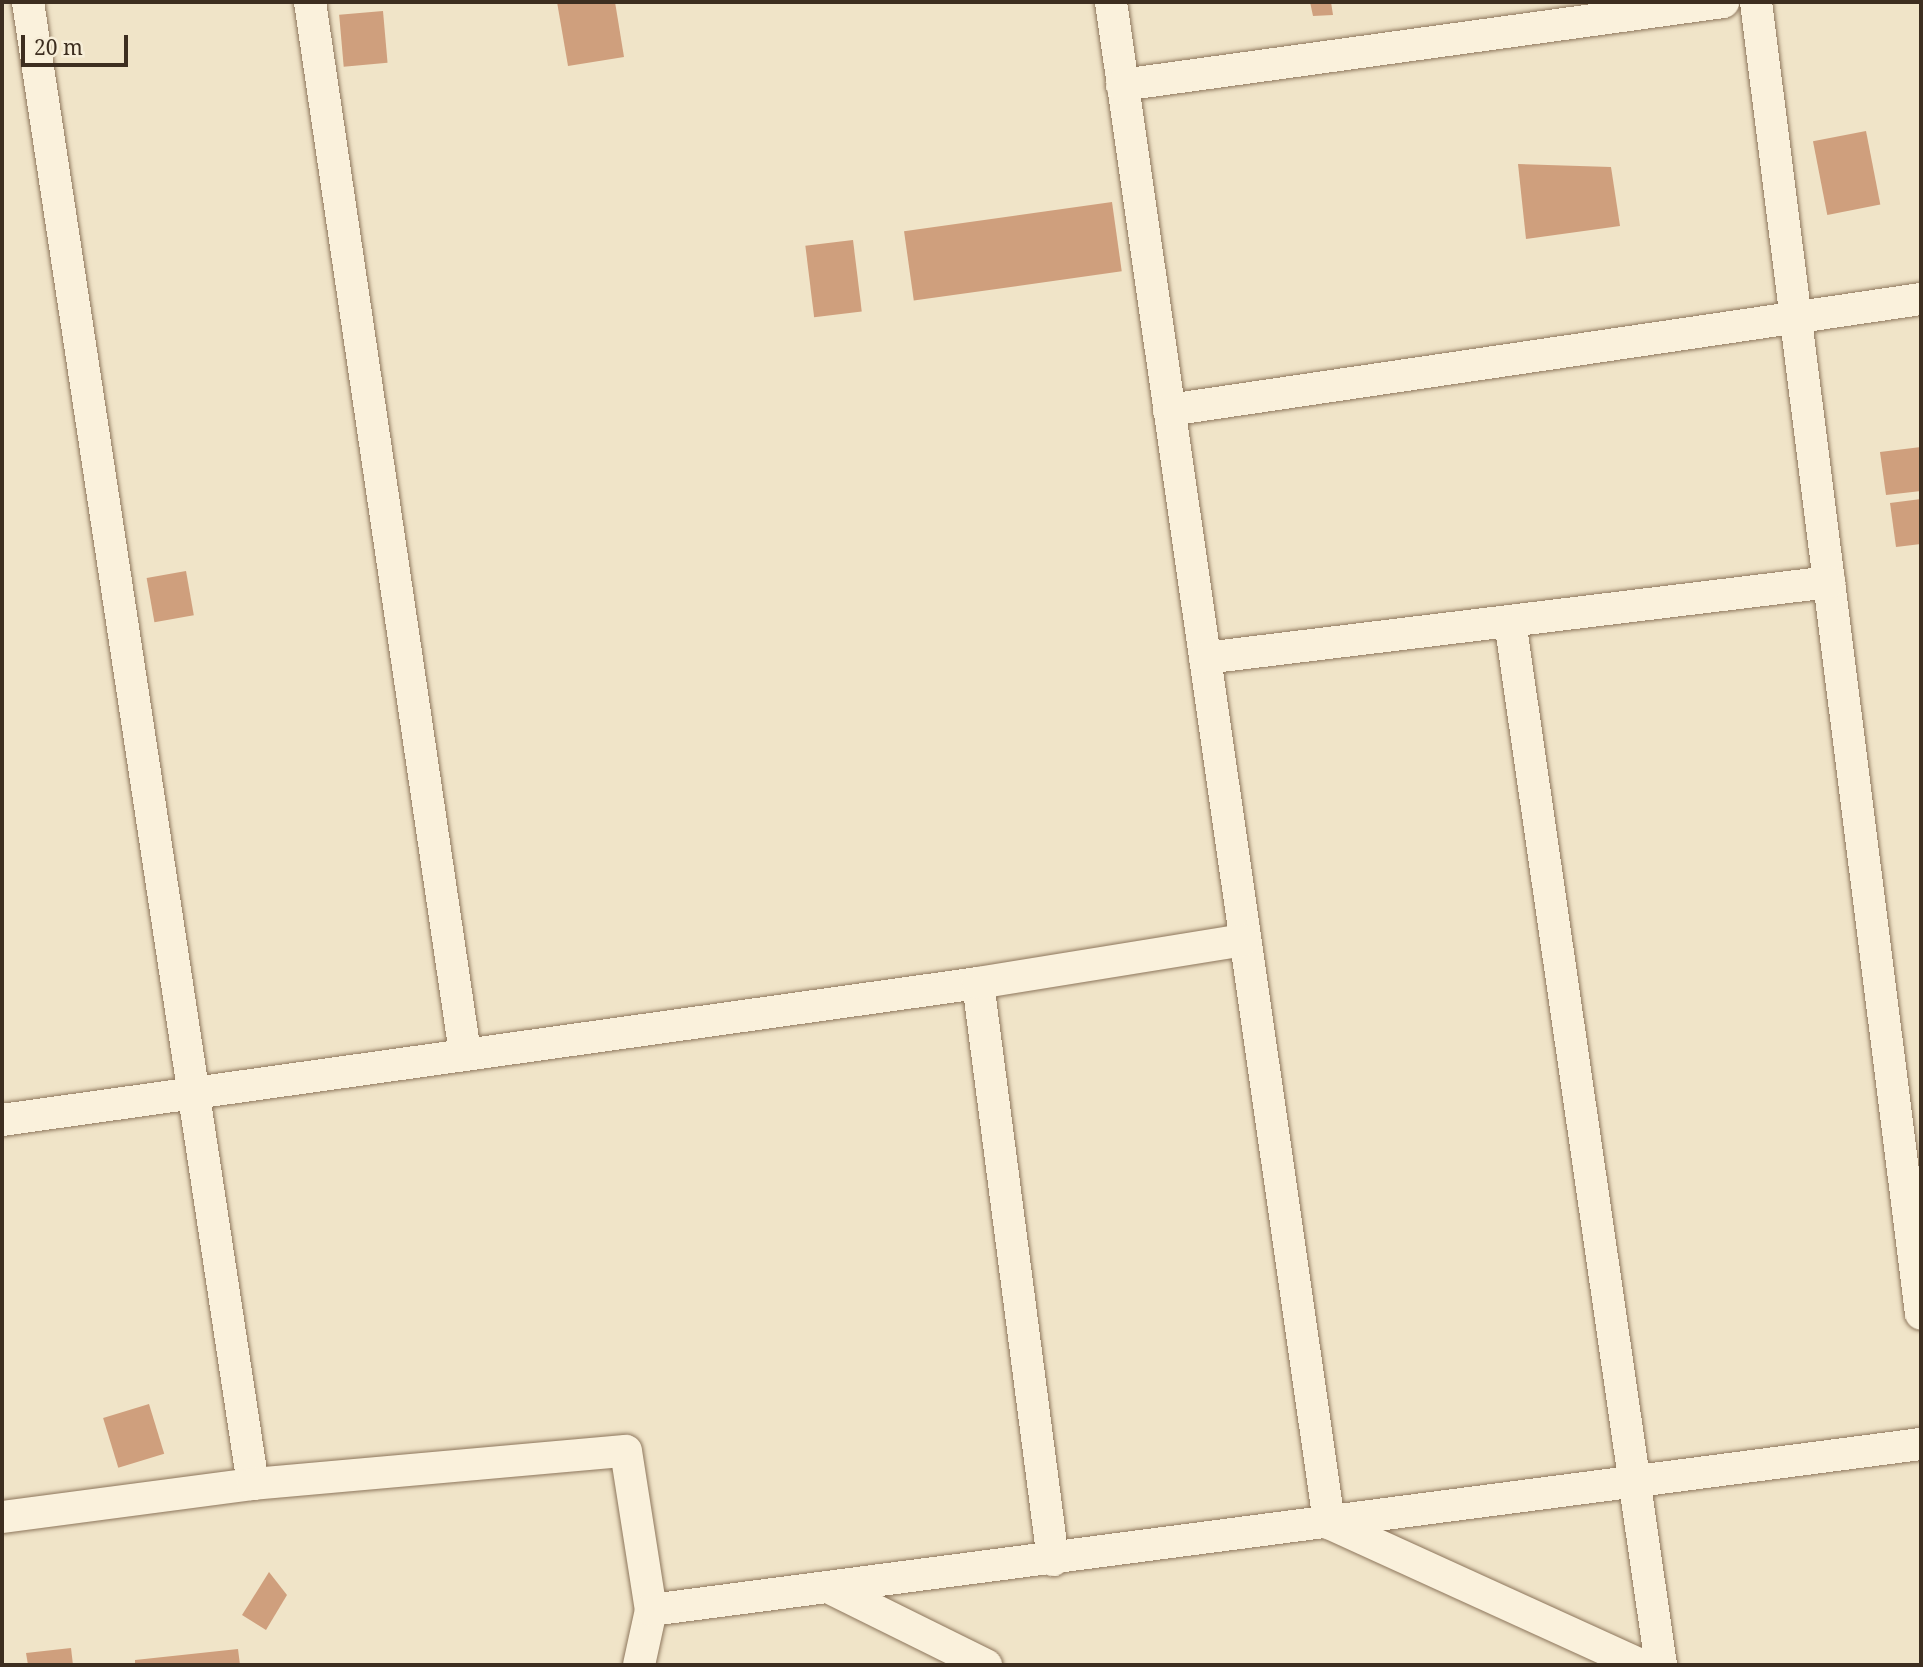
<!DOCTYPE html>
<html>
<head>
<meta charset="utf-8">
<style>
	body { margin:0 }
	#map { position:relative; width:1923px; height:1667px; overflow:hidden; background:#f0e4c8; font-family:"Noto Serif",serif }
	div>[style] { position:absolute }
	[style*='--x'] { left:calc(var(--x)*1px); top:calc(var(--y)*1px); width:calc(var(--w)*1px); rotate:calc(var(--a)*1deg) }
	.building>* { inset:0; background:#cf9f7d; transform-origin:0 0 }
	.roads { filter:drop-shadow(0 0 2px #8d765c) drop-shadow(0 0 2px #8d765c) }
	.street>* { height:32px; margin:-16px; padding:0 16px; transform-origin:16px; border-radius:16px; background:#faf1dc }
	span { translate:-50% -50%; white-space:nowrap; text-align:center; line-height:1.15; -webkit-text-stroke:5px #f7eed8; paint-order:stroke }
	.frame { position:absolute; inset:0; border:4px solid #3d2e20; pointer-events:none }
	.scale { position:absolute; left:21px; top:35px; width:107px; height:32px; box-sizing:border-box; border:4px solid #3d2e20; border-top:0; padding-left:9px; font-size:21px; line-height:24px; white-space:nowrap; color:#3d2e20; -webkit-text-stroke:5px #f7eed8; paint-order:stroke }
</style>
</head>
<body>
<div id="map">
	<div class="building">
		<i style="clip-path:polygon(557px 2px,615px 2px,624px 57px,568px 66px)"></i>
		<i style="clip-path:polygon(1310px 2px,1331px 2px,1333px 15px,1313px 16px)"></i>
		<i style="left:383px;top:11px;width:52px;height:44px;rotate:85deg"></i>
		<i style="left:1866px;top:131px;width:75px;height:54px;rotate:79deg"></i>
		<i style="clip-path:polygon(1518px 164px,1611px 167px,1620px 226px,1526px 239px)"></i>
		<i style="left:1112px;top:202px;width:70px;height:210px;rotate:82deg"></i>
		<i style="left:853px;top:240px;width:72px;height:48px;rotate:83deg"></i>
		<i style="clip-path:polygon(1921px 447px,1921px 491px,1886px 495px,1880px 452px)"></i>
		<i style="clip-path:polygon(1921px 499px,1921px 544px,1896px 547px,1890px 503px)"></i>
		<i style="left:186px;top:571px;width:45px;height:40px;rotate:80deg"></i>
		<i style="left:149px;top:1404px;width:52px;height:48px;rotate:73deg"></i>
		<i style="clip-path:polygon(269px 1572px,287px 1595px,266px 1630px,242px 1615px)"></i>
		<i style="clip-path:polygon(71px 1648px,73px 1665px,28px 1665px,26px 1653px)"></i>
		<i style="clip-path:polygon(238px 1649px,240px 1665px,135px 1665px,135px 1660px)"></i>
	</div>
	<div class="roads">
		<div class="street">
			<i style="--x:28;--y:2;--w:1499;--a:81.37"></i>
			<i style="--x:310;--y:2;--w:1062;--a:81.61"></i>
			<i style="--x:1111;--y:2;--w:1537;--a:81.84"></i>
			<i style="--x:1329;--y:1523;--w:343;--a:24.5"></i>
			<i style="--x:1756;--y:2;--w:1322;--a:82.83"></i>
			<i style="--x:1122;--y:85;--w:607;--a:-7.86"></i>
			<i style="--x:1169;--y:410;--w:760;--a:-8.4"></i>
			<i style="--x:1510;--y:621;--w:1055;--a:81.77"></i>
			<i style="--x:1205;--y:658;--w:629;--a:-6.94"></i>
			<i style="--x:978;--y:983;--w:582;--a:82.59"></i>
			<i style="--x:2;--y:1120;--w:986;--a:-7.99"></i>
			<i style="--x:978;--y:983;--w:268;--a:-9.2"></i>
			<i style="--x:2;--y:1517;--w:253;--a:-7.5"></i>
			<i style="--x:253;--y:1484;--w:374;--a:-5.1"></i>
			<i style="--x:626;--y:1451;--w:161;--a:81.1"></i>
			<i style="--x:651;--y:1610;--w:56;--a:102.3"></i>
			<i style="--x:832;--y:1589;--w:172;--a:26.3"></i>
			<i style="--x:651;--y:1610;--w:1281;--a:-7.45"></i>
		</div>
	</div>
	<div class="frame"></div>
	<div class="scale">20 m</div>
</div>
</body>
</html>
